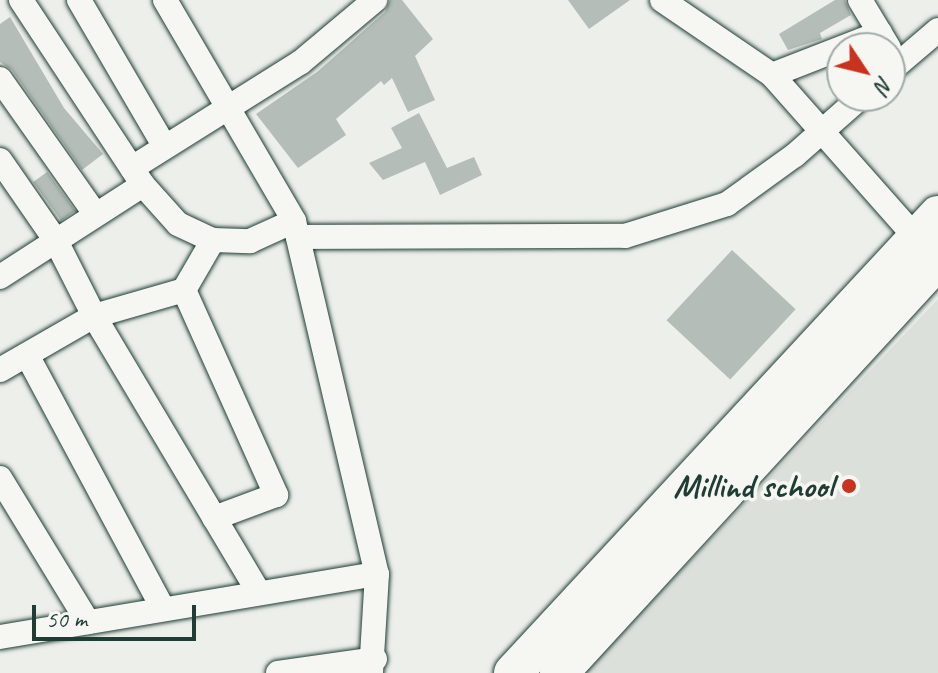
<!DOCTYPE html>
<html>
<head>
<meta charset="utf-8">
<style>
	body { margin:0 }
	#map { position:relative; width:938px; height:673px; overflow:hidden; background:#edefea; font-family:Caveat,sans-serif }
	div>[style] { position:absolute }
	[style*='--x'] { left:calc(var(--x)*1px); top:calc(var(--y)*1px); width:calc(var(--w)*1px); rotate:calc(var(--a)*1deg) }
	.built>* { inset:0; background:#dce0db }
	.building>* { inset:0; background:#b4bdb8; transform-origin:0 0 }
	.roads { filter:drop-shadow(0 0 2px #1f3d34) drop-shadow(0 0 2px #1f3d34) }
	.street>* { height:24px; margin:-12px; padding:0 12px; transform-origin:12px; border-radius:12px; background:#f6f6f2 }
	.primary>* { height:38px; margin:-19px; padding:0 19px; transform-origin:19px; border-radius:19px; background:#f6f6f2 }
	.dots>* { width:22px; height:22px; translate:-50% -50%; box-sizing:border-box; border:4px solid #f6f6f2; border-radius:50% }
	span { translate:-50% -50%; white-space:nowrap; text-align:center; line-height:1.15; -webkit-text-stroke:7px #f6f6f2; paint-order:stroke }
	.poi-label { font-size:34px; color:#1f3d34; font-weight:700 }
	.right { translate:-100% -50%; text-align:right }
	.north { position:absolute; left:826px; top:32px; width:80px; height:80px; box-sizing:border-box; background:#f6f6f2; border:2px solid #a0aca6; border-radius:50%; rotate:125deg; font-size:22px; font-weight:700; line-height:32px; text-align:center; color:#1f3d34 }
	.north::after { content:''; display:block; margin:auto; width:28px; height:36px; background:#c8321e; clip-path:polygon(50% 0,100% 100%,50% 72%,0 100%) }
	.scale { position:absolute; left:32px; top:605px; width:164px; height:36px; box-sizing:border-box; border:4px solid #1f3d34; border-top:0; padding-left:10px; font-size:24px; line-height:28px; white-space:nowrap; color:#1f3d34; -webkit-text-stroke:6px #f6f6f2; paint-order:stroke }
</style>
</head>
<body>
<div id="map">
	<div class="built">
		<i style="clip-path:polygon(938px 299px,938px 673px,584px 673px)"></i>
	</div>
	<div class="building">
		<i style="clip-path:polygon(390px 0,402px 0,433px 39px,415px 56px,435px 100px,408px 112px,392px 78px,384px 85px,381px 81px,336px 119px,346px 135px,298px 168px,256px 114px,317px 72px,385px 12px)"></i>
		<i style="clip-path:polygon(568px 0,630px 0,589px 29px)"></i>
		<i style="clip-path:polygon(835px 0,845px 0,851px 15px,820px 33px,822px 39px,788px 50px,779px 34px)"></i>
		<i style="clip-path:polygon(10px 17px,64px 108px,103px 154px,82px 170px,12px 70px,0 62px,0 24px)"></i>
		<i style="clip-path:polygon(419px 113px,447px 168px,474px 157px,482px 175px,440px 195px,425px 162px,383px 180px,369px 163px,402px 148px,391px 128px)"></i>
		<i style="left:47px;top:172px;width:48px;height:17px;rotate:54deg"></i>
		<i style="left:732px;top:250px;width:87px;height:96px;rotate:43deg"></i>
	</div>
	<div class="roads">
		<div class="street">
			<i style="--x:21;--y:0;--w:222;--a:56.6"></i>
			<i style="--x:143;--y:185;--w:52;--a:48.1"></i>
			<i style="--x:178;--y:224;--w:38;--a:25"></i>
			<i style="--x:213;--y:240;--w:37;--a:2"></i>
			<i style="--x:250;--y:241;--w:48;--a:-24.4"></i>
			<i style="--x:79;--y:0;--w:170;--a:59.7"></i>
			<i style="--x:165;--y:0;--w:256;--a:59.7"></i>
			<i style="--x:294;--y:221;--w:363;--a:76.8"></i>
			<i style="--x:377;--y:574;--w:99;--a:93.5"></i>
			<i style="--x:662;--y:0;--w:133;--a:34.3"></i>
			<i style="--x:772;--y:75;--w:217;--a:48.5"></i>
			<i style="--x:860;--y:0;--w:56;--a:58.9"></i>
			<i style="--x:890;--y:71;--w:63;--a:-40.5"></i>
			<i style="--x:772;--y:75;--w:116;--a:-21.3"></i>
			<i style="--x:0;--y:79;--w:166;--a:54.8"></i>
			<i style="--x:0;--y:160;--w:98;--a:55.3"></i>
			<i style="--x:56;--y:241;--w:84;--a:63.1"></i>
			<i style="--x:94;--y:316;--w:322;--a:59.2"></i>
			<i style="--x:132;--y:168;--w:199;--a:-32.1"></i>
			<i style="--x:301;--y:62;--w:97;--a:-40"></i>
			<i style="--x:298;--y:237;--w:327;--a:-0.2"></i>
			<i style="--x:625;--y:236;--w:107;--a:-17.4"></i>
			<i style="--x:727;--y:204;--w:84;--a:-35.8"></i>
			<i style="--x:795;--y:155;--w:89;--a:-41.4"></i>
			<i style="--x:0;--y:277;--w:170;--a:-32.8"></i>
			<i style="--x:184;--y:290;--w:225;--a:65.8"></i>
			<i style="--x:276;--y:495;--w:66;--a:159.6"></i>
			<i style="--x:27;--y:355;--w:288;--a:61.8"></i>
			<i style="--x:0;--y:370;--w:108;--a:-29.9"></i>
			<i style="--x:94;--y:316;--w:94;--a:-16.1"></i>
			<i style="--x:184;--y:290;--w:58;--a:-59.9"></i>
			<i style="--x:0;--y:478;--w:169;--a:58.6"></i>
			<i style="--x:0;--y:637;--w:382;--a:-9.5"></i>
			<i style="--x:278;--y:673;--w:98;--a:-8.2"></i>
		</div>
		<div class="primary">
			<i style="--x:513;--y:673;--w:625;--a:-47.14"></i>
			<i style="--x:559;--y:673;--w:561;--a:-47.46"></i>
		</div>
	</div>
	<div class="dots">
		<i style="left:849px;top:486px;background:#c8321e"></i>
	</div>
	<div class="poi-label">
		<span class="right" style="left:833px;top:486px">Millind school</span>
	</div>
	<div class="north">N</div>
	<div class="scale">50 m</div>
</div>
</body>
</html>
